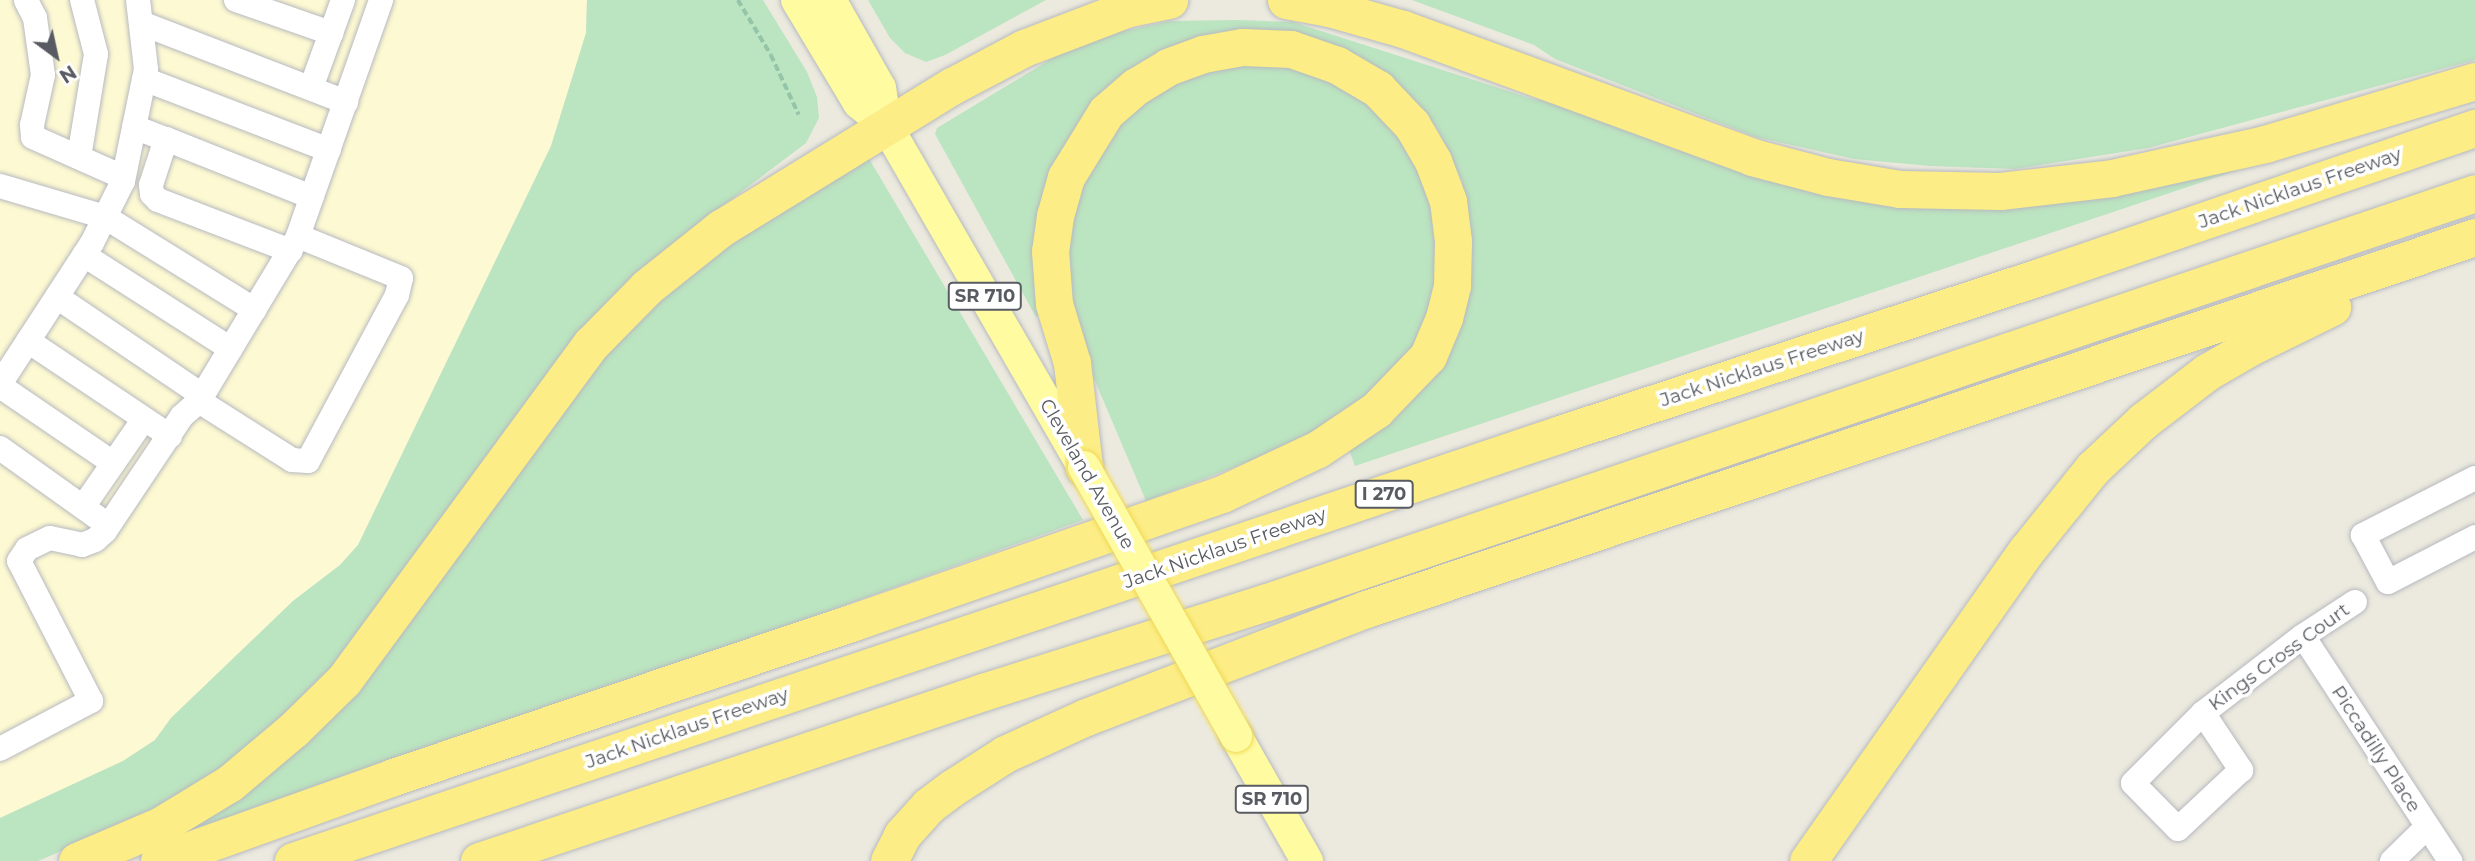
<!DOCTYPE html>
<html>
<head>
<meta charset="utf-8">
<style>
	body { margin:0 }
	#map { position:relative; width:2475px; height:861px; overflow:hidden; background:#eceadf; font-family:Montserrat,sans-serif }
	div>[style] { position:absolute }
	[style*='--x'] { left:calc(var(--x)*1px); top:calc(var(--y)*1px); width:calc(var(--w)*1px); rotate:calc(var(--a)*1deg) }
	.commercial>* { inset:0; background:#fdf9d2 }
	.green>* { inset:0; background:#bbe4c0 }
	.path>* { height:3.5px; margin-top:-1.75px; transform-origin:0; background:repeating-linear-gradient(90deg,#94c5a8 0 7px,transparent 0 10.5px) }
	.roads { filter:drop-shadow(0 0 2px #b7b9bf) drop-shadow(0 0 2px #b7b9bf) }
	.minor>* { height:24px; margin:-12px; padding:0 12px; transform-origin:12px; border-radius:12px; background:#fff }
	.major>* { height:32px; margin:-16px; padding:0 16px; transform-origin:16px; border-radius:16px; background:#fffba1 }
	.highway>* { height:37px; margin:-18.5px; padding:0 18.5px; transform-origin:18.5px; border-radius:18.5px; background:#fced86 }
	.bridges { filter:drop-shadow(0 0 2px #f0d854) drop-shadow(0 0 2px #f0d854) }
	.major-bridge>* { height:32px; margin:-16px; padding:0 16px; transform-origin:16px; border-radius:16px; background:#fffba1 }
	span { translate:-50% -50%; white-space:nowrap; text-align:center; line-height:1.15; -webkit-text-stroke:7px #fff; paint-order:stroke }
	.shield-label span { padding:2px 5px; background:#fff; border:2px solid; border-radius:5px; -webkit-text-stroke-width:0 }
	.shield-label { font-size:18px; color:#585b61; font-weight:700 }
	.street-label { font-size:19px; color:#585b61 }
	.north { position:absolute; left:21px; top:21px; width:70px; height:70px; -webkit-text-stroke:5px #fff; paint-order:stroke; rotate:147deg; font-size:19px; font-weight:700; line-height:28px; text-align:center; color:#585b61 }
	.north::after { content:''; display:block; margin:auto; width:24px; height:32px; background:#585b61; clip-path:polygon(50% 0,100% 100%,50% 72%,0 100%) }
</style>
</head>
<body>
<div id="map">
	<div class="commercial">
		<i style="clip-path:polygon(0 0,587px 0,586px 33px,551px 146px,358px 545px,340px 565px,293px 601px,171px 718px,155px 740px,123px 761px,0 818px)"></i>
	</div>
	<div class="green">
		<i style="clip-path:polygon(587px 0,763px 0,807px 72px,817px 97px,819px 118px,806px 143px,704px 220px,343px 655px,284px 718px,193px 789px,129px 822px,38px 861px,0 861px,0 818px,123px 761px,155px 740px,171px 718px,293px 601px,340px 565px,358px 545px,551px 146px,586px 33px)"></i>
		<i style="clip-path:polygon(868px 0,1046px 0,945px 55px,926px 62px,905px 53px,890px 38px)"></i>
		<i style="clip-path:polygon(1412px 0,2475px 0,2475px 60px,2148px 148px,2015px 169px,1930px 166px,1854px 159px,1756px 137px,1555px 59px,1534px 45px)"></i>
		<i style="clip-path:polygon(1238px 20px,1293px 22px,1533px 99px,1590px 108px,1861px 193px,2298px 150px,1355px 466px,1345px 439px,1390px 407px,1471px 245px,1462px 181px,1437px 128px,1423px 111px,1279px 36px,1090px 119px,1045px 312px,1036px 317px,935px 134px,937px 128px,1061px 53px,1110px 34px,1170px 21px)"></i>
		<i style="clip-path:polygon(1231px 54px,1308px 61px,1410px 123px,1451px 246px,1411px 360px,1313px 437px,1146px 501px,1084px 355px,1070px 310px,1066px 215px,1125px 105px)"></i>
		<i style="clip-path:polygon(868px 157px,1083px 520px,490px 732px,121px 857px,278px 752px,650px 294px)"></i>
	</div>
	<div class="path">
		<i style="--x:738;--y:0;--w:64;--a:59"></i>
		<i style="--x:771;--y:55;--w:66;--a:65"></i>
	</div>
	<div class="roads">
		<div class="minor">
			<i style="--x:236;--y:0;--w:101;--a:19.2"></i>
			<i style="--x:141;--y:23;--w:220;--a:21.1"></i>
			<i style="--x:144;--y:79;--w:198;--a:21"></i>
			<i style="--x:311;--y:88;--w:94;--a:-70"></i>
			<i style="--x:134;--y:127;--w:34;--a:21"></i>
			<i style="--x:166;--y:139;--w:48;--a:108.1"></i>
			<i style="--x:151;--y:185;--w:9;--a:84"></i>
			<i style="--x:152;--y:194;--w:8;--a:45"></i>
			<i style="--x:158;--y:200;--w:142;--a:21"></i>
			<i style="--x:166;--y:139;--w:157;--a:21.7"></i>
			<i style="--x:79;--y:157;--w:104;--a:-80.6"></i>
			<i style="--x:96;--y:54;--w:56;--a:-104.5"></i>
			<i style="--x:123;--y:181;--w:114;--a:-78.4"></i>
			<i style="--x:146;--y:69;--w:69;--a:-96.6"></i>
			<i style="--x:0;--y:186;--w:109;--a:16.4"></i>
			<i style="--x:105;--y:217;--w:176;--a:31.8"></i>
			<i style="--x:84;--y:255;--w:174;--a:32.6"></i>
			<i style="--x:57;--y:297;--w:176;--a:34.1"></i>
			<i style="--x:28;--y:341;--w:171;--a:33.8"></i>
			<i style="--x:0;--y:384;--w:168;--a:-56.9"></i>
			<i style="--x:92;--y:243;--w:69;--a:-63.4"></i>
			<i style="--x:123;--y:181;--w:10;--a:-135"></i>
			<i style="--x:116;--y:174;--w:91;--a:-156"></i>
			<i style="--x:33;--y:137;--w:12;--a:-95"></i>
			<i style="--x:32;--y:125;--w:51;--a:-77.6"></i>
			<i style="--x:43;--y:75;--w:58;--a:-98"></i>
			<i style="--x:35;--y:18;--w:20;--a:-117"></i>
			<i style="--x:0;--y:386;--w:137;--a:34.3"></i>
			<i style="--x:199;--y:401;--w:192;--a:-58.9"></i>
			<i style="--x:0;--y:448;--w:133;--a:35.5"></i>
			<i style="--x:2475;--y:478;--w:126;--a:153"></i>
			<i style="--x:2363;--y:535;--w:53;--a:62"></i>
			<i style="--x:2388;--y:582;--w:98;--a:-27.3"></i>
			<i style="--x:83;--y:507;--w:107;--a:-55.3"></i>
			<i style="--x:2303;--y:636;--w:269;--a:56.8"></i>
			<i style="--x:2203;--y:713;--w:69;--a:56.3"></i>
			<i style="--x:2241;--y:770;--w:86;--a:136.9"></i>
			<i style="--x:2178;--y:829;--w:64;--a:-134.4"></i>
			<i style="--x:2133;--y:783;--w:99;--a:-45"></i>
			<i style="--x:2203;--y:713;--w:126;--a:-37.6"></i>
			<i style="--x:2303;--y:636;--w:62;--a:-33.2"></i>
			<i style="--x:0;--y:749;--w:103;--a:-27.8"></i>
			<i style="--x:91;--y:701;--w:157;--a:-117.2"></i>
			<i style="--x:19;--y:561;--w:14;--a:-56"></i>
			<i style="--x:27;--y:549;--w:25;--a:-26"></i>
			<i style="--x:50;--y:538;--w:33;--a:12"></i>
			<i style="--x:82;--y:545;--w:14;--a:-21"></i>
			<i style="--x:95;--y:540;--w:13;--a:-42"></i>
			<i style="--x:105;--y:531;--w:138;--a:-56.2"></i>
			<i style="--x:182;--y:416;--w:23;--a:-41"></i>
			<i style="--x:199;--y:401;--w:110;--a:32.4"></i>
			<i style="--x:292;--y:460;--w:16;--a:4"></i>
			<i style="--x:308;--y:461;--w:188;--a:-61.8"></i>
			<i style="--x:397;--y:295;--w:17;--a:-77"></i>
			<i style="--x:401;--y:278;--w:111;--a:-157.8"></i>
			<i style="--x:298;--y:236;--w:250;--a:-70.6"></i>
			<i style="--x:2392;--y:861;--w:49;--a:-44.2"></i>
		</div>
		<div class="major">
			<i style="--x:797;--y:0;--w:120;--a:59"></i>
			<i style="--x:859;--y:103;--w:35;--a:39"></i>
			<i style="--x:830;--y:0;--w:101;--a:60.4"></i>
			<i style="--x:880;--y:88;--w:37;--a:81"></i>
			<i style="--x:886;--y:125;--w:390;--a:60"></i>
			<i style="--x:1236;--y:736;--w:144;--a:60.4"></i>
		</div>
		<div class="highway">
			<i style="--x:1286;--y:0;--w:44;--a:10.5"></i>
			<i style="--x:1329;--y:8;--w:77;--a:15.8"></i>
			<i style="--x:1403;--y:29;--w:372;--a:20.1"></i>
			<i style="--x:1752;--y:157;--w:79;--a:14.7"></i>
			<i style="--x:1828;--y:177;--w:73;--a:9.5"></i>
			<i style="--x:1900;--y:189;--w:100;--a:1.1"></i>
			<i style="--x:2000;--y:191;--w:113;--a:-6.6"></i>
			<i style="--x:2112;--y:178;--w:157;--a:-12.5"></i>
			<i style="--x:2265;--y:144;--w:219;--a:-16.7"></i>
			<i style="--x:77;--y:861;--w:91;--a:-23.2"></i>
			<i style="--x:161;--y:825;--w:81;--a:-31.3"></i>
			<i style="--x:230;--y:783;--w:82;--a:-40.1"></i>
			<i style="--x:293;--y:730;--w:71;--a:-44.4"></i>
			<i style="--x:344;--y:680;--w:417;--a:-53.7"></i>
			<i style="--x:591;--y:344;--w:80;--a:-45.5"></i>
			<i style="--x:647;--y:287;--w:95;--a:-38.6"></i>
			<i style="--x:721;--y:228;--w:271;--a:-31.6"></i>
			<i style="--x:952;--y:86;--w:81;--a:-27.8"></i>
			<i style="--x:1024;--y:48;--w:112;--a:-20.9"></i>
			<i style="--x:1129;--y:8;--w:41;--a:-11.3"></i>
			<i style="--x:159;--y:861;--w:249;--a:-19.7"></i>
			<i style="--x:393;--y:777;--w:486;--a:-18.6"></i>
			<i style="--x:854;--y:622;--w:390;--a:-19.2"></i>
			<i style="--x:1222;--y:494;--w:106;--a:-25.1"></i>
			<i style="--x:1318;--y:449;--w:70;--a:-33.9"></i>
			<i style="--x:1376;--y:410;--w:75;--a:-46.1"></i>
			<i style="--x:1428;--y:356;--w:41;--a:-67.2"></i>
			<i style="--x:1444;--y:318;--w:34;--a:-76"></i>
			<i style="--x:1452;--y:285;--w:44;--a:-88.7"></i>
			<i style="--x:1453;--y:241;--w:40;--a:-97.1"></i>
			<i style="--x:1448;--y:201;--w:43;--a:-110.6"></i>
			<i style="--x:1433;--y:161;--w:42;--a:-120.3"></i>
			<i style="--x:1412;--y:125;--w:50;--a:-133.4"></i>
			<i style="--x:1378;--y:89;--w:48;--a:-149.7"></i>
			<i style="--x:1337;--y:65;--w:49;--a:-160.8"></i>
			<i style="--x:1291;--y:49;--w:49;--a:-177.7"></i>
			<i style="--x:1242;--y:47;--w:40;--a:170"></i>
			<i style="--x:1203;--y:54;--w:37;--a:160"></i>
			<i style="--x:1168;--y:67;--w:37;--a:149"></i>
			<i style="--x:1136;--y:86;--w:40;--a:139"></i>
			<i style="--x:1106;--y:112;--w:76;--a:121.6"></i>
			<i style="--x:1066;--y:177;--w:41;--a:105.8"></i>
			<i style="--x:1055;--y:216;--w:35;--a:98"></i>
			<i style="--x:1050;--y:251;--w:53;--a:85.7"></i>
			<i style="--x:1054;--y:304;--w:62;--a:73"></i>
			<i style="--x:1072;--y:363;--w:105;--a:83.4"></i>
			<i style="--x:293;--y:861;--w:1337;--a:-18.62"></i>
			<i style="--x:1560;--y:434;--w:507;--a:-18.15"></i>
			<i style="--x:2042;--y:276;--w:458;--a:-18.9"></i>
			<i style="--x:479;--y:861;--w:532;--a:-18.54"></i>
			<i style="--x:983;--y:692;--w:298;--a:-17.6"></i>
			<i style="--x:1267;--y:602;--w:1275;--a:-18.7"></i>
			<i style="--x:889;--y:861;--w:29;--a:-63"></i>
			<i style="--x:902;--y:835;--w:39;--a:-48"></i>
			<i style="--x:928;--y:806;--w:30;--a:-37"></i>
			<i style="--x:952;--y:788;--w:63;--a:-32.7"></i>
			<i style="--x:1005;--y:754;--w:89;--a:-24.6"></i>
			<i style="--x:1086;--y:717;--w:300;--a:-21.1"></i>
			<i style="--x:1366;--y:609;--w:1170;--a:-18.54"></i>
			<i style="--x:1808;--y:861;--w:379;--a:-54.9"></i>
			<i style="--x:2026;--y:551;--w:107;--a:-51.1"></i>
			<i style="--x:2093;--y:468;--w:69;--a:-43.2"></i>
			<i style="--x:2143;--y:421;--w:81;--a:-37.4"></i>
			<i style="--x:2207;--y:372;--w:54;--a:-29.9"></i>
			<i style="--x:2254;--y:345;--w:87;--a:-26"></i>
		</div>
	</div>
	<div class="bridges">
		<div class="major-bridge">
			<i style="--x:1084;--y:467;--w:309;--a:60.5"></i>
		</div>
	</div>
	<div class="shield-label">
		<span style="left:985px;top:296px">SR 710</span>
		<span style="left:1384px;top:494px">I 270</span>
		<span style="left:1272px;top:799px">SR 710</span>
	</div>
	<div class="street-label">
		<span style="left:2300px;top:188px;rotate:-19deg">Jack Nicklaus Freeway</span>
		<span style="left:1762px;top:368px;rotate:-18deg">Jack Nicklaus Freeway</span>
		<span style="left:1087px;top:474px;rotate:60deg">Cleveland Avenue</span>
		<span style="left:1225px;top:548px;rotate:-19deg">Jack Nicklaus Freeway</span>
		<span style="left:2279px;top:657px;rotate:-36deg">Kings Cross Court</span>
		<span style="left:687px;top:728px;rotate:-19deg">Jack Nicklaus Freeway</span>
		<span style="left:2376px;top:749px;rotate:57deg">Piccadilly Place</span>
	</div>
	<div class="north">N</div>
</div>
</body>
</html>
